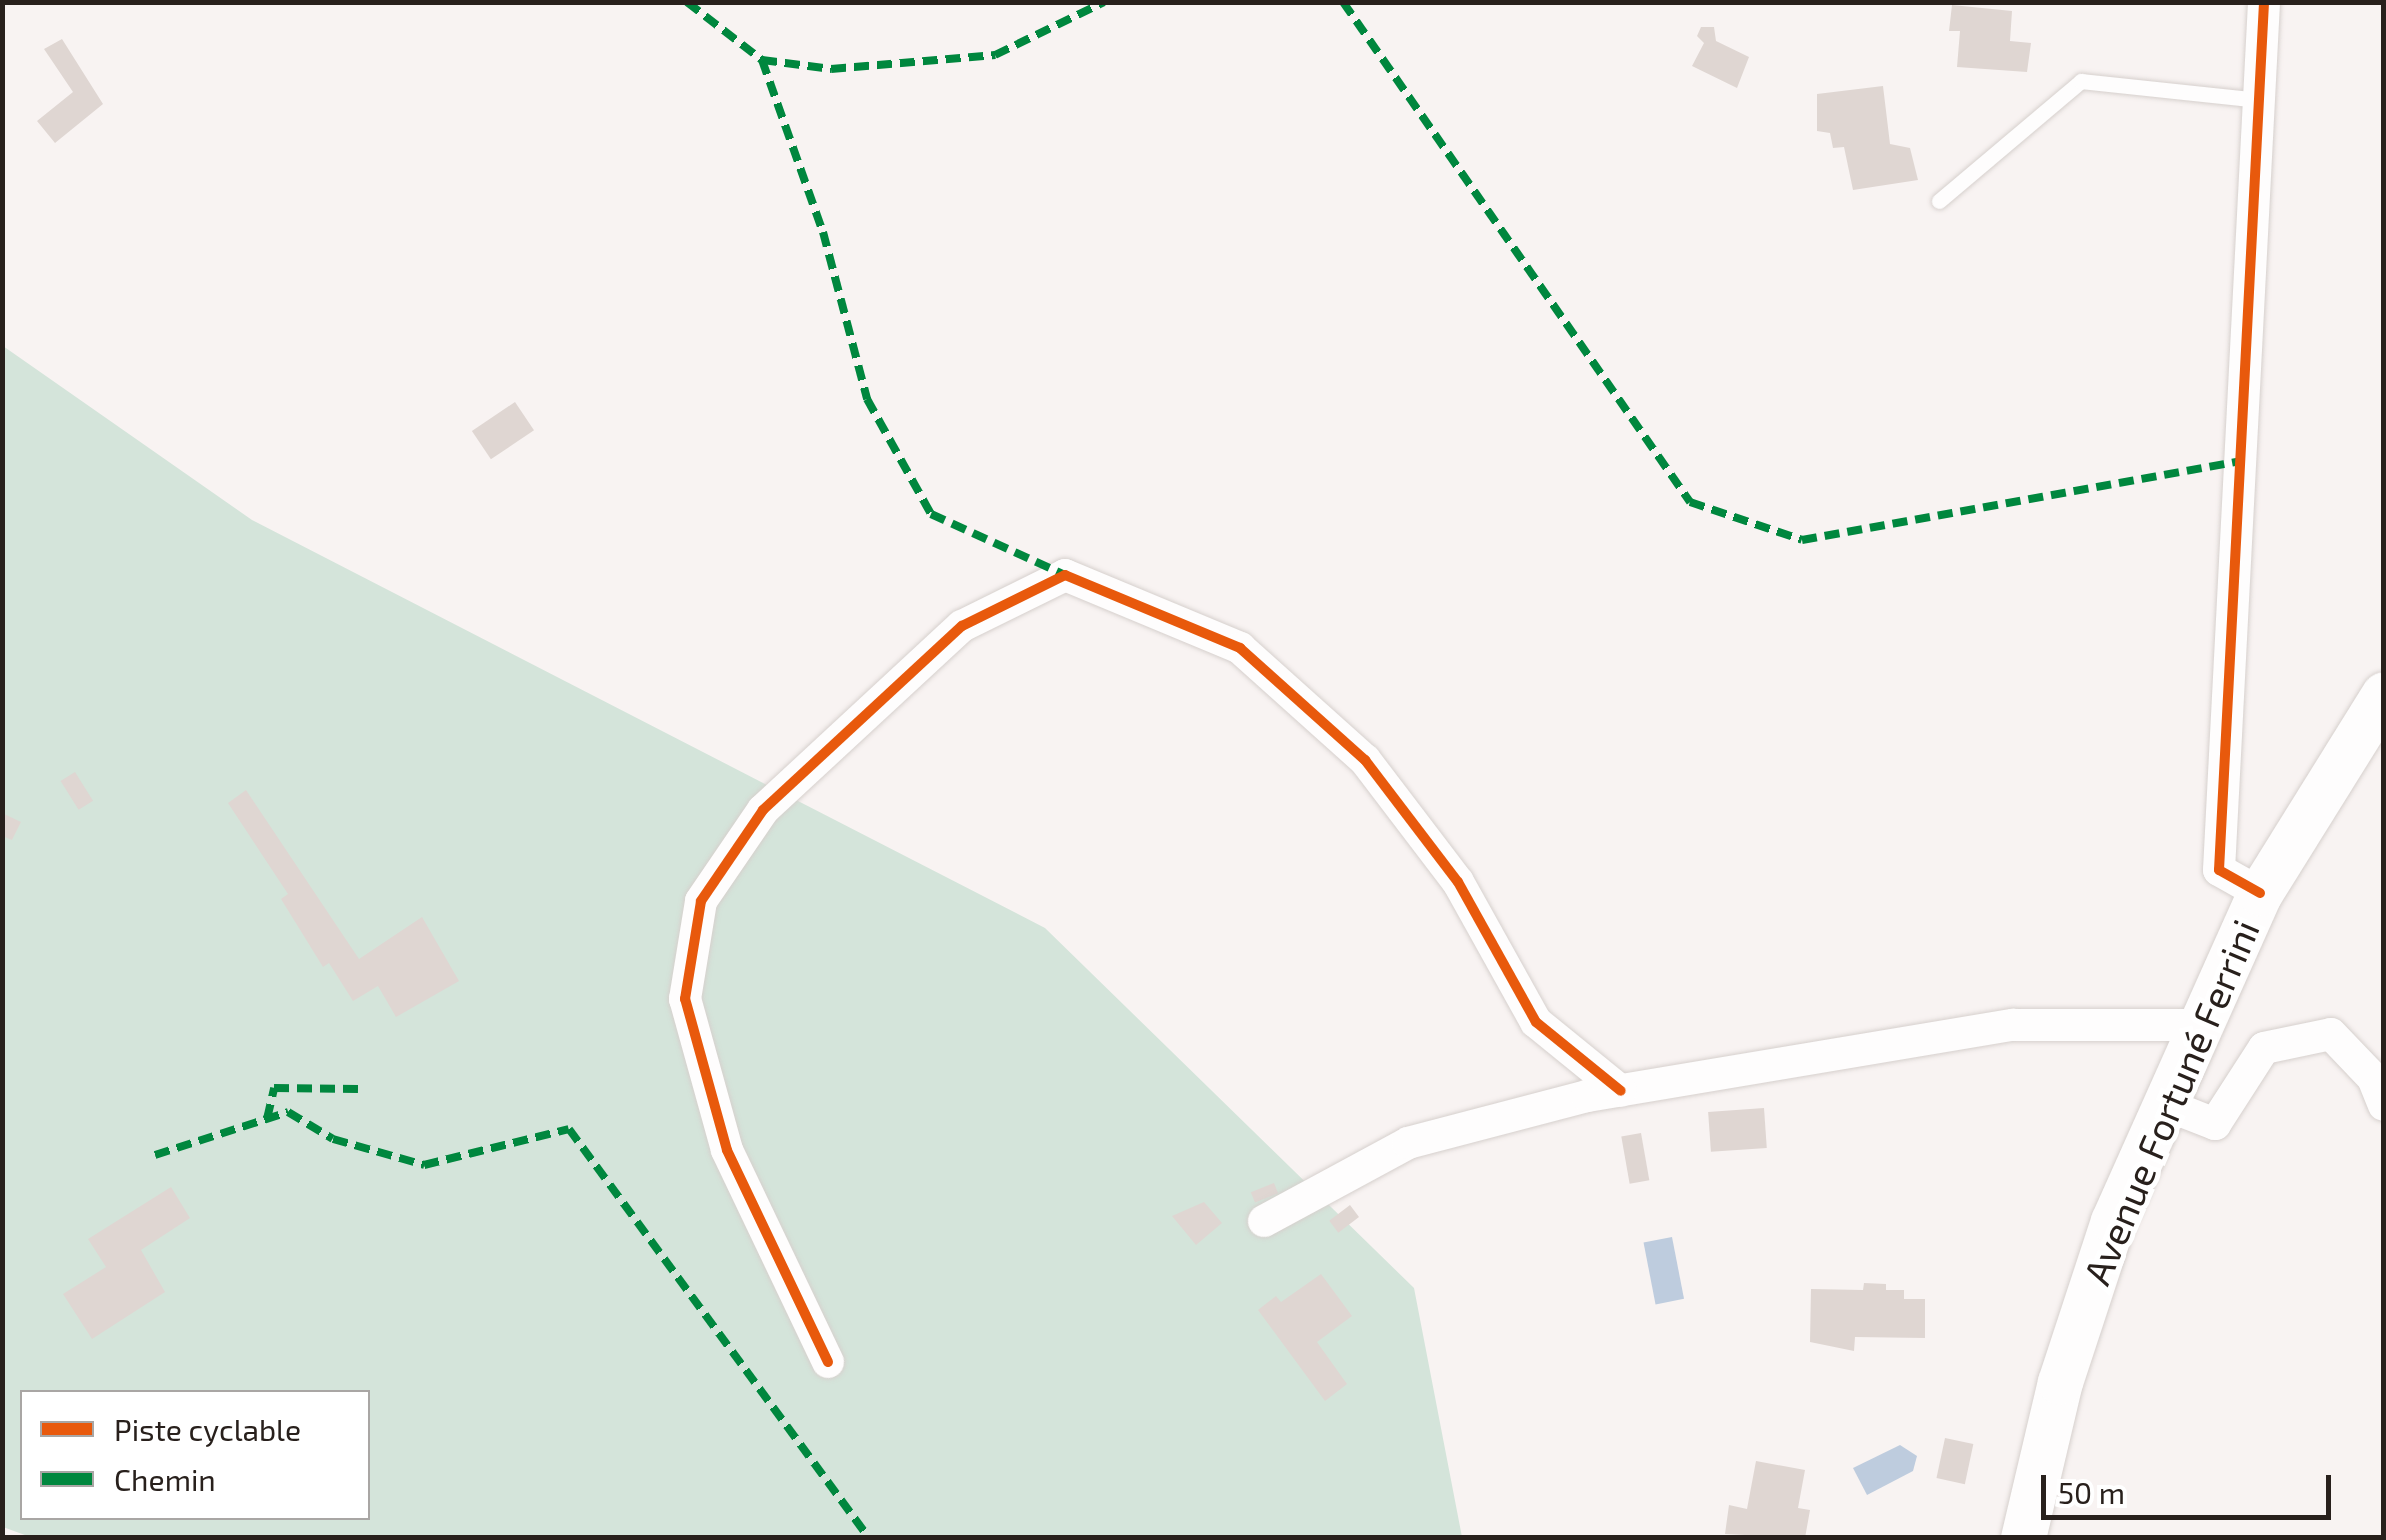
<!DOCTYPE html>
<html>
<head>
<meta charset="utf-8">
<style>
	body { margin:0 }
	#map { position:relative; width:2386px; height:1540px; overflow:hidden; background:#f8f3f2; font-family:"Exo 2",sans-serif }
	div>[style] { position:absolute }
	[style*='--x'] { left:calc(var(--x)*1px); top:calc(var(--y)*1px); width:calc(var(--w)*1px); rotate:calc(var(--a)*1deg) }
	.green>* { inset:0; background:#d4e4da }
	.water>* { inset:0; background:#beccde; transform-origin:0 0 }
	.building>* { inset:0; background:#dfd6d2; transform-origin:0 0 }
	.roads { filter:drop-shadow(0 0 2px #d6d0cd) drop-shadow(0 0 2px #d6d0cd) }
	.service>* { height:15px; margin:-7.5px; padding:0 7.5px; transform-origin:7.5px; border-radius:7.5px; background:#fefdfd }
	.minor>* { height:32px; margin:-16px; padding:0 16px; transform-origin:16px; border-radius:16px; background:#fefdfd }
	.secondary>* { height:45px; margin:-22.5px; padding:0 22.5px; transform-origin:22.5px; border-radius:22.5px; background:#fefdfd }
	.quiet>* { height:8px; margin-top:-4px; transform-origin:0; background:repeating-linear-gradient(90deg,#00873e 0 15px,transparent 0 23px) }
	.cycleway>* { height:10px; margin:-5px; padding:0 5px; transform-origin:5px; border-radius:5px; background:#e8590c }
	span { translate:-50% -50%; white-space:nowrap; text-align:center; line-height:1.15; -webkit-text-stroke:10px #fff; paint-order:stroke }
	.street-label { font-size:38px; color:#28201c }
	.frame { position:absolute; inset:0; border:5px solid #28201c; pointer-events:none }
	.legend { position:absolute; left:20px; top:1390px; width:350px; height:130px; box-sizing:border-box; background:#fff; border:2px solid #a9a6a4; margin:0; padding:12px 18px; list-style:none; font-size:30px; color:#28201c }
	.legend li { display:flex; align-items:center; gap:20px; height:50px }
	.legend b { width:50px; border:2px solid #a9a6a4 }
	.scale { position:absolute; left:2041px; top:1475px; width:290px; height:45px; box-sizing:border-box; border:5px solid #28201c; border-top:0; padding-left:12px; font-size:30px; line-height:35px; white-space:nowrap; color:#28201c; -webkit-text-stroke:8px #fff; paint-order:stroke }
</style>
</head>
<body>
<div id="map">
	<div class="green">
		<i style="clip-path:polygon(evenodd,3px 346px,252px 520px,1045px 928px,1414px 1288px,1462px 1537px,33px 1538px,3px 1527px,3px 346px,22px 1392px,368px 1392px,368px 1518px,22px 1518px,22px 1392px)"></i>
	</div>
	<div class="water">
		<i style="left:1672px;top:1237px;width:63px;height:29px;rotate:79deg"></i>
		<i style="clip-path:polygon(1900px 1445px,1917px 1456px,1913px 1471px,1867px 1495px,1853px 1468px)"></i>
	</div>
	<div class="building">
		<i style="clip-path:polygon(1952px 5px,2012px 11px,2010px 41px,2031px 43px,2027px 72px,1957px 67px,1960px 31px,1949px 31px)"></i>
		<i style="clip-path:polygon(1701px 27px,1714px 27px,1716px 41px,1749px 57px,1737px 88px,1692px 66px,1704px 43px,1697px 36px)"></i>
		<i style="clip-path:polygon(62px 39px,103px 104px,55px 143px,37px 121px,73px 92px,44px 49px)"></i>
		<i style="clip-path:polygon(1883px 86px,1890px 144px,1910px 148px,1918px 180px,1853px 190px,1844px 147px,1833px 148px,1830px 133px,1817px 131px,1817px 94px)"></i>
		<i style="left:515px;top:402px;width:34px;height:52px;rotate:56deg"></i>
		<i style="left:75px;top:772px;width:34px;height:17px;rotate:58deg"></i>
		<i style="clip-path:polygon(246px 790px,359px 959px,422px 917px,459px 981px,396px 1017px,378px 986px,353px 1001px,329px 963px,323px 967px,281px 899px,288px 894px,228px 803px)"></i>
		<i style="clip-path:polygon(2px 813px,21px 822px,12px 840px,2px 836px)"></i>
		<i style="left:1764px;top:1108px;width:40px;height:56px;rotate:86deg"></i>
		<i style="left:1641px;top:1133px;width:48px;height:20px;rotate:80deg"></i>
		<i style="left:1274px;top:1183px;width:11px;height:25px;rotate:68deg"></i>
		<i style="clip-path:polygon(171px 1187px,190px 1218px,141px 1250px,165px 1292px,92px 1339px,63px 1294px,106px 1267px,88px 1239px)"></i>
		<i style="clip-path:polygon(1204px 1202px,1222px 1223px,1196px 1245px,1172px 1216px)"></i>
		<i style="left:1350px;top:1205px;width:15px;height:26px;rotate:53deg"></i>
		<i style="clip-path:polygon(1321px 1274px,1352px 1316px,1317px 1342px,1347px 1384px,1325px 1401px,1258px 1310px,1276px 1296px,1281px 1302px)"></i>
		<i style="clip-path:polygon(1864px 1283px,1886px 1284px,1886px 1290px,1904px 1290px,1904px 1299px,1925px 1299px,1925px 1338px,1855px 1337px,1854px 1351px,1810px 1342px,1811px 1289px,1863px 1290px)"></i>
		<i style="left:1945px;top:1438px;width:29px;height:41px;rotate:12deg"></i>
		<i style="clip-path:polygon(1756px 1461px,1805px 1470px,1798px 1508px,1810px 1510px,1805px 1538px,1725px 1534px,1729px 1505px,1747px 1509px)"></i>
	</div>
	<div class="roads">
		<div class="service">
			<i style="--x:1939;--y:201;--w:186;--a:-40.2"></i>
			<i style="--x:2081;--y:81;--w:179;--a:6.1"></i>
		</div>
		<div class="minor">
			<i style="--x:2260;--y:893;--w:47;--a:-150.7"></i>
			<i style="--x:2219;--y:870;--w:869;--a:-87.03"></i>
			<i style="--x:2164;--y:1104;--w:55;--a:21.4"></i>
			<i style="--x:2215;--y:1124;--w:90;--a:-57.2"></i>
			<i style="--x:2264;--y:1048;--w:68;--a:-11.8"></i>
			<i style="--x:2331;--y:1034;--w:61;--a:46.3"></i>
			<i style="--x:2373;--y:1078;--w:29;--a:68"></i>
			<i style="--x:1264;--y:1221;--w:164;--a:-28.4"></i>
			<i style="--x:1408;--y:1143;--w:185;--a:-14.7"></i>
			<i style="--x:1587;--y:1096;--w:432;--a:-9.5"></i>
			<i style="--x:2013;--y:1025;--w:185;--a:0"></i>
			<i style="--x:828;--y:1362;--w:235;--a:-115.5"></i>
			<i style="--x:727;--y:1150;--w:157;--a:-105.5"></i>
			<i style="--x:685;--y:999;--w:99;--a:-80.7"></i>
			<i style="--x:701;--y:901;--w:110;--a:-55.7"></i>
			<i style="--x:763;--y:810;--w:271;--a:-42.8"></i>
			<i style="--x:962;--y:626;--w:115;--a:-26.3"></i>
			<i style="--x:1065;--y:575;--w:190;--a:22.6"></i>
			<i style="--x:1240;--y:648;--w:168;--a:41.9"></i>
			<i style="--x:1365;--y:760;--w:153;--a:52.7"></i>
			<i style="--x:1458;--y:882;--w:160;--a:60.9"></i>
			<i style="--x:1536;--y:1022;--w:109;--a:39.1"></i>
		</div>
		<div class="secondary">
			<i style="--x:2023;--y:1538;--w:160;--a:-76.7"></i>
			<i style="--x:2060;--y:1382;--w:169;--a:-71.8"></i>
			<i style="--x:2113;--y:1221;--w:359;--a:-65.9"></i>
			<i style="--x:2260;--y:893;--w:234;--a:-58.1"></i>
		</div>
	</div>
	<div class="quiet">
		<i style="--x:687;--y:2;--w:95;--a:37.7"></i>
		<i style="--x:762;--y:60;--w:70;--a:7.4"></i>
		<i style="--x:831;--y:69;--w:165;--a:-4.9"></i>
		<i style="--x:995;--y:55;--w:121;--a:-25.9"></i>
		<i style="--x:1343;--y:2;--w:609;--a:55.24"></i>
		<i style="--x:1690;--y:502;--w:118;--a:18.7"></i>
		<i style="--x:1802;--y:540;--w:447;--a:-10.2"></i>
		<i style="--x:762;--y:60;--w:182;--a:70.5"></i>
		<i style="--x:823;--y:232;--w:173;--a:75.2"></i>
		<i style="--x:867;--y:399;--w:132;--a:60.9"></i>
		<i style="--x:931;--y:514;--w:147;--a:24.5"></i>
		<i style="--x:267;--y:1119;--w:32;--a:-77"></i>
		<i style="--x:274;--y:1088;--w:84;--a:0.7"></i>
		<i style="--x:155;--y:1155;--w:140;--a:-17.9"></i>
		<i style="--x:288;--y:1112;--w:52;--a:31"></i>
		<i style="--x:333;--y:1139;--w:95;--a:15.9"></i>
		<i style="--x:424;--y:1165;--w:149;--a:-13.9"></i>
		<i style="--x:569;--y:1129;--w:507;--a:53.74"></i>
	</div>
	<div class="cycleway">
		<i style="--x:2260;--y:893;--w:47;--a:-150.7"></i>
		<i style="--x:2219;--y:870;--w:869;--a:-87.03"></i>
		<i style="--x:828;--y:1362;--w:235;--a:-115.5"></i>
		<i style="--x:727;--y:1150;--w:157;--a:-105.5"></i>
		<i style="--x:685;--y:999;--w:99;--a:-80.7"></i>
		<i style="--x:701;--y:901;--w:110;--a:-55.7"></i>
		<i style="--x:763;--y:810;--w:271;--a:-42.8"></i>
		<i style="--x:962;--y:626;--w:115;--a:-26.3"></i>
		<i style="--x:1065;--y:575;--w:190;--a:22.6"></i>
		<i style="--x:1240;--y:648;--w:168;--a:41.9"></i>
		<i style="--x:1365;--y:760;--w:153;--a:52.7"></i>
		<i style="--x:1458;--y:882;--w:160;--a:60.9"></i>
		<i style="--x:1536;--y:1022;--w:109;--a:39.1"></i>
	</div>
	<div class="street-label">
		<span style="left:2171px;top:1102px;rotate:-67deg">Avenue Fortuné Ferrini</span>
	</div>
	<div class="frame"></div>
	<ul class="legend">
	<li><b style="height:12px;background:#e8590c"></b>Piste cyclable</li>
	<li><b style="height:12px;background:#00873e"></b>Chemin</li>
	</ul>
	<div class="scale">50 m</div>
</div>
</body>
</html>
